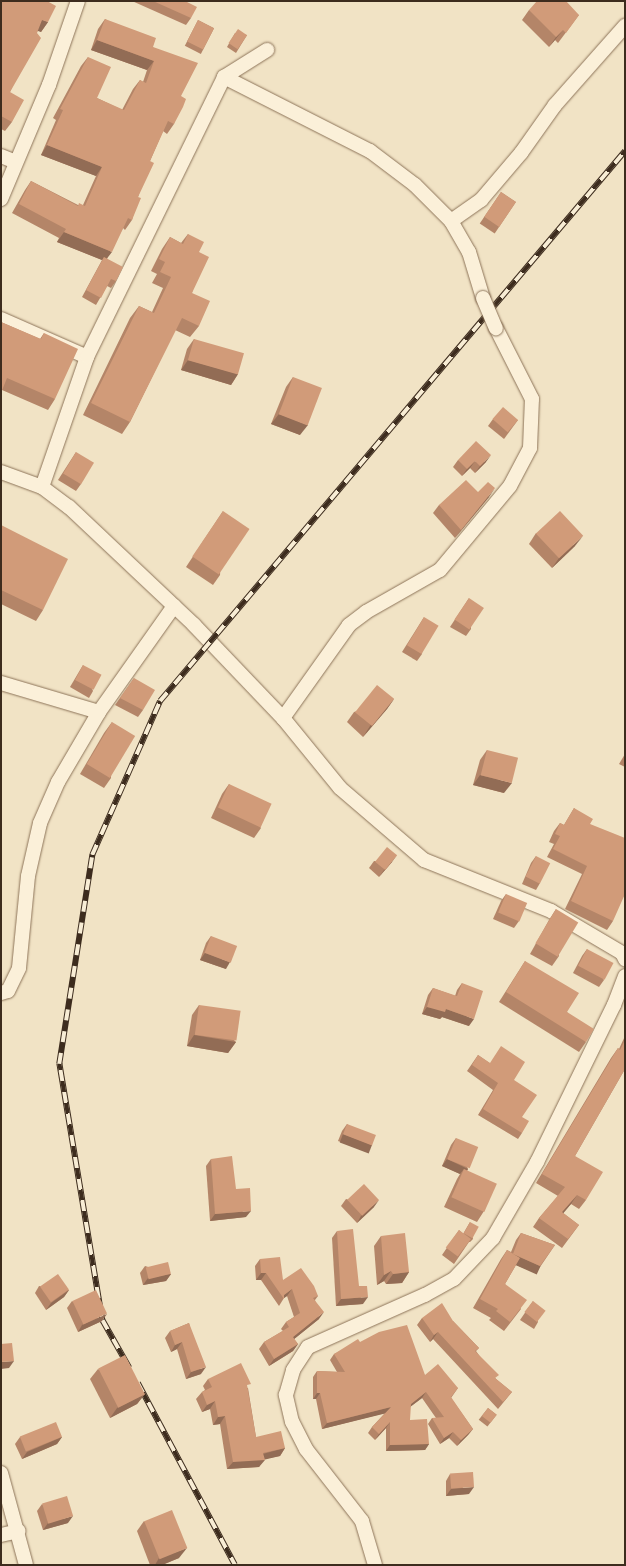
<!DOCTYPE html>
<html>
<head>
<meta charset="utf-8">
<style>
	body { margin:0 }
	#map { position:relative; width:626px; height:1566px; overflow:hidden; background:#f1e3c5; font-family:"IBM Plex Serif",serif }
	div>[style] { position:absolute }
	[style*='--x'] { left:calc(var(--x)*1px); top:calc(var(--y)*1px); width:calc(var(--w)*1px); rotate:calc(var(--a)*1deg) }
	.roads { filter:drop-shadow(0 0 1px #8d7459) drop-shadow(0 0 1px #8d7459) }
	.minor>* { height:14px; margin:-7px; padding:0 7px; transform-origin:7px; border-radius:7px; background:#fbf0d9 }
	.rail>* { height:5.5px; margin-top:-2.75px; transform-origin:0; background:repeating-linear-gradient(90deg,#f8edd5 0 11px,#3d2c1e 0 22px); box-sizing:border-box; border-block:1px solid #3d2c1e }
	.bridges { filter:drop-shadow(0 0 1px #8d7459) drop-shadow(0 0 1px #8d7459) }
	.minor-bridge>* { height:14px; margin:-7px; padding:0 7px; transform-origin:7px; border-radius:7px; background:#fbf0d9 }
	.wall>* { inset:0; background:#b48568; transform-origin:0 0 }
	.shaded-wall>* { inset:0; background:#926c55; transform-origin:0 0 }
	.building>* { inset:0; background:#d19b79; transform-origin:0 0 }
	span { translate:-50% -50%; white-space:nowrap; text-align:center; line-height:1.15; -webkit-text-stroke:4.5px #f8edd5; paint-order:stroke }
	.frame { position:absolute; inset:0; border:2px solid #3d2c1e; pointer-events:none }
</style>
</head>
<body>
<div id="map">
	<div class="roads">
		<div class="minor">
			<i style="--x:224;--y:77;--w:164;--a:26.9"></i>
			<i style="--x:370;--y:151;--w:56;--a:37.1"></i>
			<i style="--x:415;--y:185;--w:51;--a:45"></i>
			<i style="--x:451;--y:221;--w:36;--a:60"></i>
			<i style="--x:469;--y:252;--w:48;--a:73.1"></i>
			<i style="--x:1;--y:156;--w:16;--a:22"></i>
			<i style="--x:1;--y:199;--w:124;--a:-67.2"></i>
			<i style="--x:49;--y:85;--w:89;--a:-71"></i>
			<i style="--x:451;--y:221;--w:37;--a:-35"></i>
			<i style="--x:481;--y:200;--w:62;--a:-49.6"></i>
			<i style="--x:521;--y:153;--w:59;--a:-54.7"></i>
			<i style="--x:555;--y:105;--w:106;--a:-48.5"></i>
			<i style="--x:1;--y:319;--w:94;--a:23.8"></i>
			<i style="--x:1;--y:472;--w:44;--a:20.1"></i>
			<i style="--x:42;--y:487;--w:34;--a:37"></i>
			<i style="--x:69;--y:507;--w:172;--a:43.3"></i>
			<i style="--x:194;--y:625;--w:129;--a:46.3"></i>
			<i style="--x:283;--y:718;--w:90;--a:50.8"></i>
			<i style="--x:340;--y:788;--w:111;--a:40.6"></i>
			<i style="--x:424;--y:860;--w:137;--a:21.9"></i>
			<i style="--x:551;--y:911;--w:82;--a:30.6"></i>
			<i style="--x:622;--y:953;--w:7;--a:63"></i>
			<i style="--x:42;--y:487;--w:138;--a:-70.9"></i>
			<i style="--x:87;--y:357;--w:312;--a:-63.9"></i>
			<i style="--x:224;--y:77;--w:51;--a:-32.1"></i>
			<i style="--x:1;--y:683;--w:102;--a:16.5"></i>
			<i style="--x:283;--y:718;--w:114;--a:-54.6"></i>
			<i style="--x:349;--y:625;--w:21;--a:-37"></i>
			<i style="--x:366;--y:612;--w:85;--a:-29.6"></i>
			<i style="--x:440;--y:570;--w:109;--a:-50.2"></i>
			<i style="--x:510;--y:486;--w:43;--a:-62.2"></i>
			<i style="--x:530;--y:448;--w:49;--a:-87.7"></i>
			<i style="--x:532;--y:399;--w:80;--a:-116.9"></i>
			<i style="--x:1;--y:993;--w:7;--a:-16"></i>
			<i style="--x:8;--y:991;--w:25;--a:-64"></i>
			<i style="--x:19;--y:968;--w:92;--a:-84.4"></i>
			<i style="--x:28;--y:876;--w:54;--a:-77.2"></i>
			<i style="--x:40;--y:823;--w:45;--a:-66.3"></i>
			<i style="--x:58;--y:782;--w:81;--a:-59.6"></i>
			<i style="--x:99;--y:712;--w:130;--a:-54.7"></i>
			<i style="--x:1;--y:1473;--w:95;--a:74.8"></i>
			<i style="--x:1;--y:1535;--w:18;--a:-13"></i>
			<i style="--x:375;--y:1565;--w:46;--a:-106.5"></i>
			<i style="--x:362;--y:1521;--w:91;--a:-127.9"></i>
			<i style="--x:306;--y:1449;--w:30;--a:-117"></i>
			<i style="--x:292;--y:1422;--w:28;--a:-103"></i>
			<i style="--x:286;--y:1395;--w:26;--a:-74"></i>
			<i style="--x:293;--y:1370;--w:27;--a:-57"></i>
			<i style="--x:308;--y:1347;--w:128;--a:-24"></i>
			<i style="--x:425;--y:1295;--w:33;--a:-29"></i>
			<i style="--x:454;--y:1279;--w:57;--a:-46.4"></i>
			<i style="--x:493;--y:1238;--w:88;--a:-59.9"></i>
			<i style="--x:537;--y:1162;--w:175;--a:-63.9"></i>
			<i style="--x:614;--y:1005;--w:31;--a:-69"></i>
		</div>
	</div>
	<div class="rail">
		<i style="--x:129;--y:1368;--w:55;--a:-119.4"></i>
		<i style="--x:102;--y:1320;--w:260;--a:-99.5"></i>
		<i style="--x:59;--y:1064;--w:212;--a:-81"></i>
		<i style="--x:92;--y:855;--w:168;--a:-66.2"></i>
		<i style="--x:160;--y:701;--w:720;--a:-49.79"></i>
		<i style="--x:138;--y:1383;--w:206;--a:61.9"></i>
	</div>
	<div class="bridges">
		<div class="minor-bridge">
			<i style="--x:483;--y:298;--w:33;--a:67"></i>
		</div>
	</div>
	<div class="wall">
		<i style="clip-path:polygon(1px 1px,48px 22px,41px 32px,38px 30px,10px 92px,12px 122px,5px 131px,1px 129px)"></i>
		<i style="clip-path:polygon(132px 1px,185px 1px,191px 18px,186px 25px)"></i>
		<i style="clip-path:polygon(529px 10px,579px 15px,558px 43px,555px 40px,549px 47px,522px 20px)"></i>
		<i style="clip-path:polygon(105px 19px,153px 47px,181px 96px,174px 124px,167px 134px,163px 131px,150px 161px,138px 197px,132px 220px,125px 230px,123px 228px,107px 258px,116px 281px,111px 288px,107px 286px,96px 305px,82px 297px,102px 260px,57px 242px,59px 238px,12px 213px,25px 190px,31px 181px,78px 205px,83px 205px,96px 176px,41px 155px,56px 120px,53px 118px,81px 66px,88px 57px,97px 98px,122px 110px,133px 89px,140px 80px,143px 82px,147px 70px,91px 50px,98px 29px)"></i>
		<i style="left:198px;top:20px;width:18px;height:29px;rotate:27deg"></i>
		<i style="clip-path:polygon(235px 33px,247px 35px,236px 53px,227px 47px)"></i>
		<i style="left:501px;top:192px;width:18px;height:38px;rotate:34deg"></i>
		<i style="clip-path:polygon(188px 234px,199px 252px,192px 293px,199px 326px,190px 337px,175px 330px,130px 422px,122px 434px,83px 415px,130px 318px,139px 306px,152px 312px,163px 288px,152px 283px,157px 274px,151px 271px,162px 249px,170px 237px,181px 243px)"></i>
		<i style="clip-path:polygon(1px 322px,40px 339px,44px 333px,55px 399px,48px 410px,2px 390px)"></i>
		<i style="clip-path:polygon(194px 339px,238px 374px,231px 385px,181px 370px,187px 349px)"></i>
		<i style="clip-path:polygon(293px 377px,300px 435px,271px 424px,286px 387px)"></i>
		<i style="clip-path:polygon(493px 419px,518px 420px,504px 439px,488px 426px)"></i>
		<i style="clip-path:polygon(76px 452px,81px 484px,76px 491px,58px 480px)"></i>
		<i style="clip-path:polygon(458px 460px,486px 462px,475px 473px,470px 468px,462px 476px,453px 467px)"></i>
		<i style="clip-path:polygon(478px 492px,489px 497px,455px 538px,433px 513px,439px 505px)"></i>
		<i style="clip-path:polygon(223px 511px,220px 575px,213px 585px,186px 567px)"></i>
		<i style="clip-path:polygon(1px 525px,43px 610px,36px 621px,1px 604px)"></i>
		<i style="clip-path:polygon(536px 533px,575px 546px,552px 568px,529px 544px)"></i>
		<i style="clip-path:polygon(469px 598px,471px 629px,466px 636px,450px 627px)"></i>
		<i style="clip-path:polygon(424px 617px,422px 654px,417px 661px,402px 652px)"></i>
		<i style="clip-path:polygon(83px 665px,93px 691px,89px 698px,70px 687px)"></i>
		<i style="clip-path:polygon(134px 678px,143px 710px,138px 717px,115px 705px)"></i>
		<i style="clip-path:polygon(394px 699px,387px 709px,363px 737px,347px 722px,354px 712px)"></i>
		<i style="clip-path:polygon(112px 722px,111px 778px,104px 788px,80px 774px,104px 733px)"></i>
		<i style="clip-path:polygon(487px 750px,504px 793px,473px 785px,480px 760px)"></i>
		<i style="clip-path:polygon(625px 754px,625px 767px,619px 764px)"></i>
		<i style="clip-path:polygon(229px 784px,261px 828px,254px 838px,211px 818px,222px 794px)"></i>
		<i style="clip-path:polygon(574px 808px,590px 824px,613px 921px,607px 930px,565px 909px,582px 874px,547px 857px,554px 844px,549px 842px,554px 831px,560px 823px,564px 825px)"></i>
		<i style="clip-path:polygon(536px 856px,540px 883px,536px 890px,522px 884px,531px 863px)"></i>
		<i style="clip-path:polygon(374px 861px,392px 862px,379px 877px,369px 868px)"></i>
		<i style="clip-path:polygon(506px 894px,519px 921px,514px 928px,493px 919px,501px 901px)"></i>
		<i style="clip-path:polygon(556px 909px,559px 956px,552px 966px,530px 954px,549px 920px)"></i>
		<i style="clip-path:polygon(211px 936px,226px 969px,200px 960px,206px 943px)"></i>
		<i style="clip-path:polygon(587px 949px,604px 980px,599px 987px,573px 973px,582px 956px)"></i>
		<i style="clip-path:polygon(525px 961px,567px 1012px,586px 1042px,579px 1052px,499px 1002px)"></i>
		<i style="clip-path:polygon(462px 983px,469px 1026px,442px 1017px,440px 1019px,422px 1014px,428px 995px,433px 988px,455px 996px,457px 990px)"></i>
		<i style="clip-path:polygon(199px 1005px,236px 1042px,228px 1053px,187px 1046px,192px 1015px)"></i>
		<i style="clip-path:polygon(625px 1036px,625px 1069px,575px 1156px,586px 1200px,579px 1209px,571px 1204px,563px 1213px,579px 1225px,562px 1248px,533px 1227px,539px 1218px,558px 1196px,536px 1183px,611px 1058px,618px 1048px,619px 1049px)"></i>
		<i style="clip-path:polygon(478px 1055px,514px 1080px,522px 1117px,522px 1133px,518px 1139px,478px 1115px,493px 1090px,467px 1071px)"></i>
		<i style="clip-path:polygon(347px 1124px,372px 1145px,367px 1152px,338px 1141px,342px 1131px)"></i>
		<i style="clip-path:polygon(456px 1138px,468px 1169px,467px 1170px,484px 1211px,477px 1222px,444px 1207px,457px 1179px,460px 1174px,442px 1166px,451px 1145px)"></i>
		<i style="clip-path:polygon(211px 1159px,246px 1217px,210px 1221px,206px 1166px)"></i>
		<i style="clip-path:polygon(346px 1199px,374px 1207px,357px 1223px,341px 1206px)"></i>
		<i style="clip-path:polygon(470px 1222px,473px 1239px,470px 1242px,469px 1242px,454px 1264px,442px 1255px,459px 1230px,463px 1234px)"></i>
		<i style="clip-path:polygon(337px 1231px,363px 1304px,336px 1306px,332px 1238px)"></i>
		<i style="clip-path:polygon(521px 1233px,555px 1245px,536px 1273px,516px 1265px,505px 1284px,521px 1309px,504px 1331px,489px 1320px,491px 1318px,473px 1308px,501px 1259px,507px 1250px,511px 1252px,516px 1240px)"></i>
		<i style="clip-path:polygon(381px 1236px,409px 1272px,402px 1283px,386px 1284px,384px 1281px,377px 1285px,374px 1246px)"></i>
		<i style="clip-path:polygon(260px 1259px,283px 1280px,318px 1296px,315px 1300px,319px 1319px,294px 1339px,298px 1344px,293px 1351px,269px 1366px,259px 1349px,264px 1342px,283px 1331px,281px 1329px,286px 1322px,294px 1317px,287px 1296px,284px 1298px,279px 1306px,261px 1280px,256px 1280px,255px 1266px)"></i>
		<i style="clip-path:polygon(145px 1266px,171px 1274px,166px 1281px,143px 1285px,140px 1273px)"></i>
		<i style="clip-path:polygon(39px 1286px,69px 1290px,64px 1297px,46px 1310px,35px 1293px)"></i>
		<i style="clip-path:polygon(72px 1301px,102px 1321px,78px 1332px,67px 1308px)"></i>
		<i style="clip-path:polygon(533px 1301px,538px 1322px,534px 1329px,520px 1320px)"></i>
		<i style="clip-path:polygon(422px 1318px,453px 1321px,479px 1348px,476px 1351px,496px 1379px,512px 1392px,498px 1409px,433px 1339px,430px 1342px,417px 1325px)"></i>
		<i style="clip-path:polygon(189px 1323px,201px 1374px,186px 1379px,177px 1349px,171px 1352px,165px 1338px,170px 1331px)"></i>
		<i style="clip-path:polygon(360px 1342px,425px 1375px,458px 1388px,451px 1398px,473px 1429px,468px 1435px,457px 1446px,449px 1438px,440px 1444px,428px 1424px,432px 1418px,436px 1418px,422px 1398px,410px 1407px,410px 1420px,429px 1444px,425px 1450px,386px 1451px,386px 1428px,375px 1440px,368px 1433px,372px 1427px,385px 1413px,322px 1429px,316px 1399px,313px 1399px,313px 1377px,317px 1371px,337px 1372px,330px 1360px,334px 1354px)"></i>
		<i style="clip-path:polygon(98px 1369px,145px 1394px,137px 1404px,110px 1418px,90px 1379px)"></i>
		<i style="clip-path:polygon(208px 1379px,248px 1388px,256px 1437px,285px 1448px,280px 1456px,264px 1459px,259px 1467px,227px 1469px,220px 1424px,213px 1425px,210px 1409px,202px 1412px,196px 1399px,202px 1392px,205px 1390px,203px 1386px)"></i>
		<i style="left:488px;top:1408px;width:11px;height:15px;rotate:38deg"></i>
		<i style="clip-path:polygon(20px 1437px,62px 1437px,57px 1444px,22px 1459px,15px 1444px)"></i>
		<i style="clip-path:polygon(450px 1474px,469px 1494px,446px 1496px,446px 1481px)"></i>
		<i style="clip-path:polygon(42px 1504px,68px 1523px,43px 1530px,37px 1511px)"></i>
		<i style="clip-path:polygon(144px 1521px,179px 1558px,162px 1565px,150px 1565px,137px 1531px)"></i>
	</div>
	<div class="shaded-wall">
		<i style="clip-path:polygon(42px 20px,48px 22px,41px 32px,35px 30px)"></i>
		<i style="clip-path:polygon(563px 30px,555px 40px,549px 47px,556px 37px)"></i>
		<i style="clip-path:polygon(97px 40px,154px 61px,147px 70px,91px 50px)"></i>
		<i style="clip-path:polygon(47px 145px,102px 167px,96px 176px,41px 155px)"></i>
		<i style="clip-path:polygon(64px 232px,112px 252px,105px 261px,104px 257px,102px 260px,57px 242px)"></i>
		<i style="clip-path:polygon(188px 360px,238px 374px,231px 385px,181px 370px)"></i>
		<i style="clip-path:polygon(279px 414px,308px 425px,300px 435px,271px 424px)"></i>
		<i style="clip-path:polygon(491px 455px,486px 462px,475px 473px,480px 466px)"></i>
		<i style="clip-path:polygon(475px 461px,470px 468px,462px 476px,467px 469px)"></i>
		<i style="clip-path:polygon(495px 488px,489px 497px,455px 538px,461px 530px)"></i>
		<i style="clip-path:polygon(583px 536px,575px 546px,552px 568px,559px 558px)"></i>
		<i style="clip-path:polygon(394px 699px,387px 709px,363px 737px,370px 726px)"></i>
		<i style="clip-path:polygon(480px 775px,512px 783px,504px 793px,473px 785px)"></i>
		<i style="clip-path:polygon(397px 855px,392px 862px,379px 877px,384px 870px)"></i>
		<i style="clip-path:polygon(205px 953px,230px 962px,226px 969px,200px 960px)"></i>
		<i style="clip-path:polygon(427px 1007px,446px 1009px,474px 1019px,469px 1026px,442px 1017px,440px 1019px,422px 1014px)"></i>
		<i style="clip-path:polygon(194px 1035px,236px 1042px,228px 1053px,187px 1046px)"></i>
		<i style="left:343px;top:1134px;width:31px;height:9px;rotate:21deg"></i>
		<i style="clip-path:polygon(447px 1159px,468px 1169px,464px 1176px,464px 1169px,460px 1174px,442px 1166px)"></i>
		<i style="clip-path:polygon(577px 1195px,571px 1204px,556px 1222px,562px 1212px)"></i>
		<i style="clip-path:polygon(379px 1200px,374px 1207px,357px 1223px,361px 1216px)"></i>
		<i style="clip-path:polygon(251px 1211px,246px 1217px,210px 1221px,215px 1214px)"></i>
		<i style="left:513px;top:1254px;width:30px;height:9px;rotate:24deg"></i>
		<i style="clip-path:polygon(391px 1271px,384px 1281px,377px 1285px,384px 1275px)"></i>
		<i style="clip-path:polygon(409px 1272px,402px 1283px,386px 1284px,393px 1274px)"></i>
		<i style="clip-path:polygon(261px 1273px,266px 1273px,261px 1280px,256px 1280px)"></i>
		<i style="clip-path:polygon(171px 1274px,166px 1281px,143px 1285px,148px 1278px)"></i>
		<i style="clip-path:polygon(292px 1289px,287px 1296px,284px 1298px,284px 1295px)"></i>
		<i style="clip-path:polygon(69px 1290px,64px 1297px,46px 1310px,51px 1303px)"></i>
		<i style="clip-path:polygon(368px 1297px,363px 1304px,336px 1306px,341px 1299px)"></i>
		<i style="clip-path:polygon(324px 1312px,319px 1319px,288px 1344px,293px 1337px)"></i>
		<i style="clip-path:polygon(107px 1314px,102px 1321px,78px 1332px,82px 1325px)"></i>
		<i style="clip-path:polygon(438px 1332px,433px 1339px,430px 1342px,434px 1335px)"></i>
		<i style="clip-path:polygon(182px 1342px,177px 1349px,171px 1352px,175px 1345px)"></i>
		<i style="clip-path:polygon(298px 1344px,293px 1351px,269px 1366px,274px 1359px)"></i>
		<i style="clip-path:polygon(14px 1361px,9px 1368px,1px 1369px,1px 1362px)"></i>
		<i style="clip-path:polygon(206px 1367px,201px 1374px,186px 1379px,191px 1372px)"></i>
		<i style="clip-path:polygon(426px 1392px,422px 1398px,406px 1410px,411px 1404px)"></i>
		<i style="clip-path:polygon(317px 1393px,320px 1393px,316px 1399px,313px 1399px)"></i>
		<i style="clip-path:polygon(145px 1394px,137px 1404px,110px 1418px,117px 1408px)"></i>
		<i style="clip-path:polygon(215px 1401px,210px 1409px,202px 1412px,207px 1405px)"></i>
		<i style="clip-path:polygon(391px 1407px,387px 1413px,322px 1429px,327px 1423px)"></i>
		<i style="clip-path:polygon(225px 1416px,220px 1424px,213px 1425px,218px 1417px)"></i>
		<i style="clip-path:polygon(390px 1422px,386px 1428px,375px 1440px,379px 1434px)"></i>
		<i style="clip-path:polygon(473px 1429px,468px 1435px,457px 1446px,461px 1440px)"></i>
		<i style="clip-path:polygon(453px 1432px,449px 1438px,440px 1444px,444px 1438px)"></i>
		<i style="clip-path:polygon(62px 1437px,57px 1444px,22px 1459px,27px 1452px)"></i>
		<i style="clip-path:polygon(429px 1444px,425px 1450px,386px 1451px,390px 1445px)"></i>
		<i style="clip-path:polygon(285px 1448px,280px 1456px,263px 1460px,265px 1460px,259px 1467px,227px 1469px,233px 1462px)"></i>
		<i style="clip-path:polygon(474px 1487px,469px 1494px,446px 1496px,451px 1489px)"></i>
		<i style="clip-path:polygon(73px 1516px,68px 1523px,43px 1530px,48px 1523px)"></i>
		<i style="clip-path:polygon(187px 1548px,179px 1558px,162px 1565px,155px 1565px,159px 1558px)"></i>
	</div>
	<div class="building">
		<i style="clip-path:polygon(1px 1px,47px 1px,56px 6px,48px 22px,42px 20px,37px 33px,41px 38px,10px 92px,24px 100px,12px 122px,1px 116px)"></i>
		<i style="clip-path:polygon(153px 1px,185px 1px,197px 7px,191px 18px)"></i>
		<i style="clip-path:polygon(537px 1px,566px 1px,579px 15px,566px 33px,563px 30px,556px 37px,529px 10px)"></i>
		<i style="clip-path:polygon(105px 19px,156px 38px,153px 47px,198px 63px,181px 96px,186px 99px,183px 107px,174px 124px,168px 121px,150px 161px,154px 163px,138px 197px,141px 198px,132px 220px,128px 218px,112px 252px,64px 232px,66px 229px,19px 204px,31px 181px,78px 206px,79px 203px,85px 206px,102px 167px,47px 145px,63px 110px,60px 109px,88px 57px,111px 67px,97px 98px,124px 110px,140px 80px,146px 83px,154px 61px,97px 40px)"></i>
		<i style="left:198px;top:20px;width:18px;height:24px;rotate:27deg"></i>
		<i style="left:238px;top:29px;width:11px;height:17px;rotate:34deg"></i>
		<i style="left:501px;top:192px;width:18px;height:30px;rotate:34deg"></i>
		<i style="clip-path:polygon(188px 234px,204px 242px,199px 252px,209px 257px,192px 293px,210px 301px,199px 326px,182px 318px,130px 422px,91px 403px,139px 306px,154px 313px,171px 277px,160px 272px,165px 262px,159px 259px,170px 237px,183px 244px)"></i>
		<i style="clip-path:polygon(104px 257px,123px 267px,116px 281px,111px 279px,101px 298px,86px 290px)"></i>
		<i style="clip-path:polygon(1px 322px,41px 339px,44px 333px,78px 349px,55px 399px,7px 378px,1px 393px)"></i>
		<i style="left:194px;top:339px;width:52px;height:22px;rotate:16deg"></i>
		<i style="left:293px;top:377px;width:31px;height:40px;rotate:21deg"></i>
		<i style="left:503px;top:407px;width:20px;height:16px;rotate:41deg"></i>
		<i style="clip-path:polygon(476px 441px,491px 455px,480px 466px,475px 461px,467px 469px,458px 460px)"></i>
		<i style="left:76px;top:452px;width:21px;height:25px;rotate:31deg"></i>
		<i style="clip-path:polygon(466px 480px,478px 492px,488px 482px,495px 488px,461px 530px,439px 505px)"></i>
		<i style="left:223px;top:511px;width:32px;height:55px;rotate:34deg"></i>
		<i style="left:560px;top:511px;width:34px;height:33px;rotate:47deg"></i>
		<i style="clip-path:polygon(1px 525px,68px 559px,43px 610px,1px 590px)"></i>
		<i style="left:469px;top:598px;width:18px;height:26px;rotate:34deg"></i>
		<i style="left:424px;top:617px;width:17px;height:33px;rotate:31deg"></i>
		<i style="left:83px;top:665px;width:21px;height:17px;rotate:28deg"></i>
		<i style="clip-path:polygon(134px 678px,155px 690px,143px 710px,120px 698px)"></i>
		<i style="left:377px;top:685px;width:22px;height:35px;rotate:39deg"></i>
		<i style="left:112px;top:722px;width:27px;height:49px;rotate:31deg"></i>
		<i style="left:487px;top:750px;width:32px;height:26px;rotate:14deg"></i>
		<i style="left:229px;top:784px;width:47px;height:26px;rotate:25deg"></i>
		<i style="clip-path:polygon(574px 808px,593px 819px,590px 824px,625px 838px,625px 894px,613px 921px,571px 901px,587px 866px,553px 849px,560px 836px,555px 834px,560px 823px,564px 825px)"></i>
		<i style="left:387px;top:847px;width:13px;height:19px;rotate:39deg"></i>
		<i style="left:536px;top:856px;width:16px;height:23px;rotate:27deg"></i>
		<i style="left:506px;top:894px;width:23px;height:20px;rotate:23deg"></i>
		<i style="left:556px;top:909px;width:26px;height:40px;rotate:31deg"></i>
		<i style="left:211px;top:936px;width:28px;height:18px;rotate:21deg"></i>
		<i style="left:587px;top:949px;width:30px;height:19px;rotate:28deg"></i>
		<i style="clip-path:polygon(525px 961px,579px 993px,567px 1012px,594px 1029px,586px 1042px,506px 992px)"></i>
		<i style="clip-path:polygon(462px 983px,483px 991px,474px 1019px,446px 1009px,445px 1012px,427px 1007px,433px 988px,457px 996px)"></i>
		<i style="left:199px;top:1005px;width:42px;height:30px;rotate:8deg"></i>
		<i style="clip-path:polygon(625px 1040px,625px 1069px,575px 1156px,603px 1172px,586px 1200px,577px 1195px,562px 1212px,579px 1225px,568px 1239px,539px 1218px,565px 1187px,542px 1174px,618px 1048px,620px 1050px)"></i>
		<i style="clip-path:polygon(501px 1046px,525px 1062px,514px 1080px,537px 1095px,522px 1117px,529px 1121px,522px 1133px,483px 1109px,498px 1083px,472px 1065px,478px 1055px,490px 1063px)"></i>
		<i style="left:347px;top:1124px;width:31px;height:11px;rotate:21deg"></i>
		<i style="left:456px;top:1138px;width:24px;height:23px;rotate:22deg"></i>
		<i style="clip-path:polygon(232px 1156px,236px 1189px,250px 1188px,251px 1211px,215px 1214px,211px 1159px)"></i>
		<i style="left:464px;top:1169px;width:36px;height:31px;rotate:24deg"></i>
		<i style="left:364px;top:1184px;width:22px;height:23px;rotate:47deg"></i>
		<i style="left:470px;top:1222px;width:10px;height:13px;rotate:29deg"></i>
		<i style="clip-path:polygon(353px 1229px,359px 1286px,367px 1286px,368px 1297px,341px 1299px,337px 1231px)"></i>
		<i style="left:459px;top:1230px;width:15px;height:22px;rotate:37deg"></i>
		<i style="clip-path:polygon(405px 1233px,409px 1272px,393px 1274px,391px 1271px,384px 1275px,381px 1236px)"></i>
		<i style="clip-path:polygon(521px 1233px,555px 1245px,540px 1266px,513px 1254px)"></i>
		<i style="clip-path:polygon(507px 1250px,520px 1258px,505px 1284px,527px 1300px,510px 1322px,496px 1311px,498px 1309px,480px 1299px)"></i>
		<i style="clip-path:polygon(280px 1257px,283px 1280px,301px 1268px,314px 1286px,318px 1296px,313px 1298px,324px 1312px,293px 1337px,298px 1344px,274px 1359px,264px 1342px,289px 1327px,286px 1322px,300px 1313px,292px 1289px,284px 1295px,284px 1299px,266px 1273px,261px 1273px,260px 1259px)"></i>
		<i style="left:168px;top:1262px;width:12px;height:23px;rotate:76deg"></i>
		<i style="left:58px;top:1274px;width:19px;height:22px;rotate:55deg"></i>
		<i style="left:96px;top:1290px;width:26px;height:26px;rotate:65deg"></i>
		<i style="left:533px;top:1301px;width:16px;height:14px;rotate:38deg"></i>
		<i style="clip-path:polygon(442px 1303px,453px 1321px,479px 1348px,475px 1351px,499px 1375px,495px 1378px,512px 1392px,503px 1402px,438px 1332px,434px 1335px,422px 1318px)"></i>
		<i style="clip-path:polygon(189px 1323px,206px 1367px,191px 1372px,182px 1342px,175px 1345px,170px 1331px)"></i>
		<i style="clip-path:polygon(407px 1325px,425px 1375px,438px 1364px,458px 1388px,451px 1397px,473px 1429px,461px 1440px,453px 1432px,444px 1438px,432px 1418px,444px 1417px,426px 1392px,411px 1404px,410px 1420px,427px 1419px,429px 1444px,390px 1445px,390px 1422px,379px 1434px,372px 1427px,391px 1407px,327px 1423px,320px 1393px,317px 1393px,317px 1371px,345px 1372px,334px 1354px,358px 1339px,360px 1342px,379px 1332px)"></i>
		<i style="clip-path:polygon(12px 1343px,14px 1361px,1px 1362px,1px 1344px)"></i>
		<i style="left:125px;top:1355px;width:44px;height:30px;rotate:63deg"></i>
		<i style="clip-path:polygon(241px 1363px,251px 1384px,247px 1385px,256px 1437px,281px 1431px,285px 1448px,263px 1453px,265px 1460px,233px 1462px,225px 1416px,218px 1417px,215px 1401px,207px 1405px,202px 1392px,212px 1387px,208px 1379px)"></i>
		<i style="left:488px;top:1408px;width:11px;height:10px;rotate:38deg"></i>
		<i style="left:56px;top:1422px;width:16px;height:39px;rotate:68deg"></i>
		<i style="left:473px;top:1472px;width:15px;height:23px;rotate:86deg"></i>
		<i style="left:67px;top:1496px;width:21px;height:26px;rotate:73deg"></i>
		<i style="left:172px;top:1510px;width:41px;height:30px;rotate:68deg"></i>
	</div>
	<div class="frame"></div>
</div>
</body>
</html>
